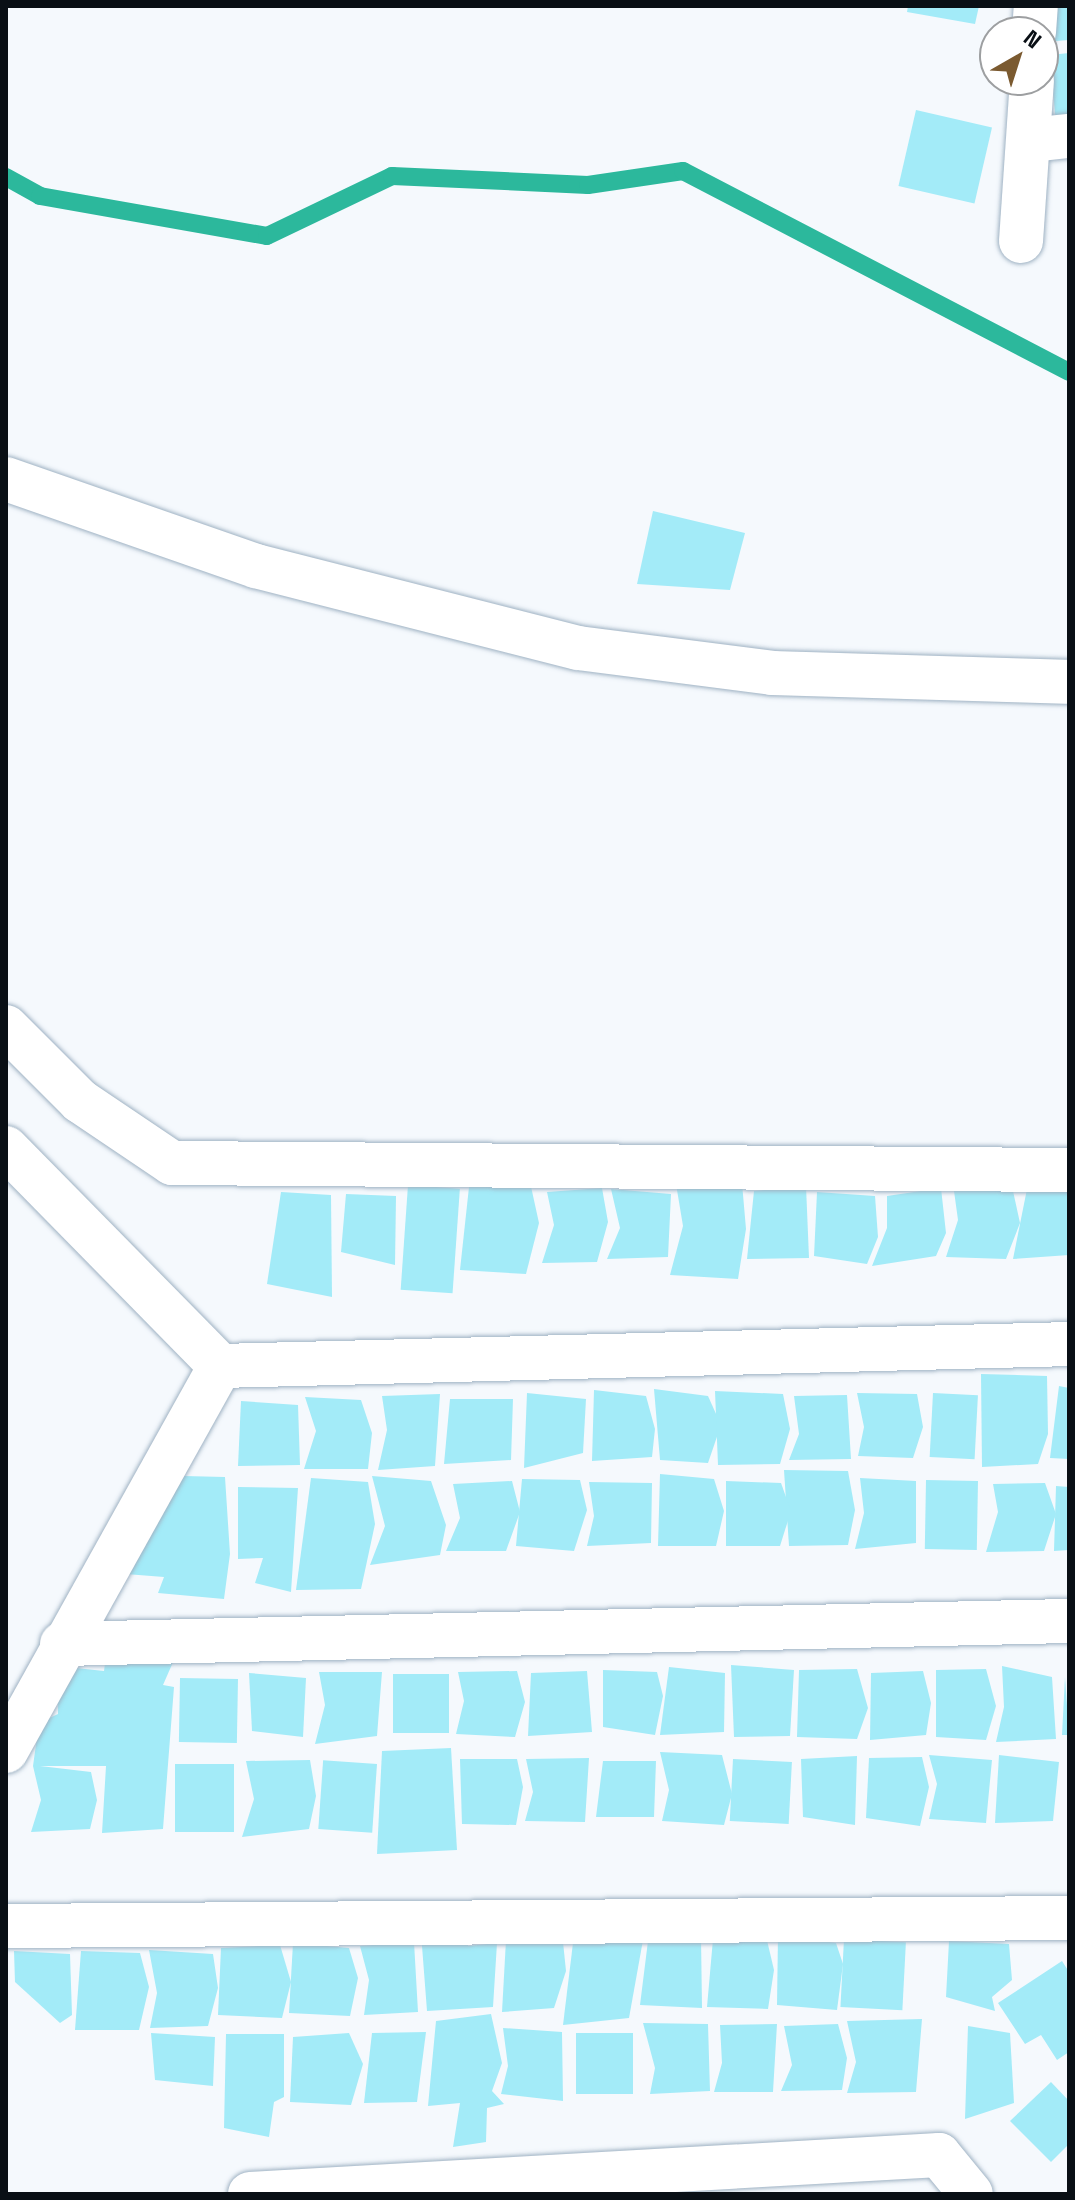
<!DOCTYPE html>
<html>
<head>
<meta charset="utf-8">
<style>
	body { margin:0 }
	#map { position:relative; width:1075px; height:2200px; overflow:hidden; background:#f5f9fd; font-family:"Space Grotesk",sans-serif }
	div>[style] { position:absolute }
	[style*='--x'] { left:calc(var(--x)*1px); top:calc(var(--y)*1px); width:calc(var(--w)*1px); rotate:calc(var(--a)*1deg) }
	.stream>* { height:18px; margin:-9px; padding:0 9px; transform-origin:9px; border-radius:9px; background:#2cb89c }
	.building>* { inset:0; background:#a3ebf8; transform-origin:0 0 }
	.roads { filter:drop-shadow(0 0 2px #9fb2c3) drop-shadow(0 0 2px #9fb2c3) }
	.minor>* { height:44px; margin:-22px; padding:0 22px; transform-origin:22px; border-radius:22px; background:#fff }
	span { translate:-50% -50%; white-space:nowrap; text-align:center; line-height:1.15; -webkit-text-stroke:6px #fff; paint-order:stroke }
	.frame { position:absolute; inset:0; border:8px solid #090f15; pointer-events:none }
	.north { position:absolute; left:979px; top:16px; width:80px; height:80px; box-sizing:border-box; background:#fff; border:2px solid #9d9fa1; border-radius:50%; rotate:39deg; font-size:22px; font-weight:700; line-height:32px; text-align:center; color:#090f15 }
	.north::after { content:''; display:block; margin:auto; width:28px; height:36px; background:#7b5a30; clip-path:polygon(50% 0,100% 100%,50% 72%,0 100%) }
</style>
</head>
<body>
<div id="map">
	<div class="stream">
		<i style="--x:6;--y:177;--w:39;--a:29"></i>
		<i style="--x:40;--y:196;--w:230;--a:10"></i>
		<i style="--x:267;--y:236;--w:139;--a:-25.6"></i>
		<i style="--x:392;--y:176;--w:196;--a:2.6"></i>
		<i style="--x:588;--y:185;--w:96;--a:-8.4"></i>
		<i style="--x:683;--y:171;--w:435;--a:27.5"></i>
	</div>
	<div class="building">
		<i style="clip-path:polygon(908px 6px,979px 6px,975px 24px,907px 12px)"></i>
		<i style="clip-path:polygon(1030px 6px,1069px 6px,1069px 40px,1043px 42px)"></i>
		<i style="clip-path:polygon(1069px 53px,1069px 135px,1057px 137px,1050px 55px)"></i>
		<i style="left:916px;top:110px;width:78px;height:78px;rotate:13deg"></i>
		<i style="clip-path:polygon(653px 511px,745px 533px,730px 590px,637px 584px)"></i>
		<i style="clip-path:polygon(530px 1182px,539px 1223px,526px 1274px,460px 1270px,469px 1187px)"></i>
		<i style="clip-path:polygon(742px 1183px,746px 1229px,738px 1279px,670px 1275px,683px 1226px,676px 1184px)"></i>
		<i style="left:408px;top:1185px;width:52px;height:105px;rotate:4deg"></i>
		<i style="clip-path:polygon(806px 1186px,809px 1258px,747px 1259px,754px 1191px)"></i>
		<i style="clip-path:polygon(602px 1188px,608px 1222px,597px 1262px,542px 1263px,554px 1225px,547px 1192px)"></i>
		<i style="clip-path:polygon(941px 1188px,946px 1233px,936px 1256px,872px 1266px,887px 1228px,887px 1196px)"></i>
		<i style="clip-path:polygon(611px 1189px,671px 1194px,668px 1257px,607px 1259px,620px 1228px)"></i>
		<i style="clip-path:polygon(1027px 1189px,1069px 1189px,1069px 1255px,1013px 1259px)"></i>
		<i style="clip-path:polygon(954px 1191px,1013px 1191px,1020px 1223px,1006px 1259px,946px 1257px,958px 1220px)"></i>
		<i style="clip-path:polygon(281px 1192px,331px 1195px,332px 1297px,267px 1284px)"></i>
		<i style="clip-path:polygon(817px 1192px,875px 1196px,878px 1237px,867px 1264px,814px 1256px)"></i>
		<i style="clip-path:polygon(346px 1194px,396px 1196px,395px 1265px,341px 1252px)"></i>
		<i style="clip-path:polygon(981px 1374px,1047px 1376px,1048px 1434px,1038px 1464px,982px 1467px)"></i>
		<i style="clip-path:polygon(1059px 1386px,1069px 1388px,1069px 1459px,1050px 1458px)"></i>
		<i style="clip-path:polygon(654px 1389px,708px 1396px,721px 1425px,708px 1463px,660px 1460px)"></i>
		<i style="clip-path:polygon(594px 1390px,646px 1396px,655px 1429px,652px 1457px,592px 1461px)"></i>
		<i style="clip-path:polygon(715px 1391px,783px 1394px,790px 1429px,780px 1464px,718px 1465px)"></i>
		<i style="clip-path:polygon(527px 1393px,586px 1399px,583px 1453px,524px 1468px)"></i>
		<i style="clip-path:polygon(857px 1393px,917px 1394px,923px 1427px,913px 1458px,858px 1456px,864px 1427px)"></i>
		<i style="left:933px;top:1393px;width:45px;height:64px;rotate:3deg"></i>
		<i style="clip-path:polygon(440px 1394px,435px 1466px,378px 1470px,387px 1430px,382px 1396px)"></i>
		<i style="clip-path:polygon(847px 1395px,851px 1459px,789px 1460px,799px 1434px,794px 1396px)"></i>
		<i style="clip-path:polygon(305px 1397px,361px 1400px,372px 1433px,368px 1469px,304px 1469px,316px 1431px)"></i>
		<i style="clip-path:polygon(450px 1399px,513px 1399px,511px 1460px,444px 1464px)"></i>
		<i style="clip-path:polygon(241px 1401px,298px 1405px,300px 1465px,238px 1466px)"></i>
		<i style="clip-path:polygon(784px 1470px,848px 1471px,855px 1510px,848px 1545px,789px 1546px)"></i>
		<i style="clip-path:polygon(660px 1474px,714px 1479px,724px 1511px,716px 1546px,658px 1546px)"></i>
		<i style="clip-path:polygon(184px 1476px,225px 1477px,230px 1554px,224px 1599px,158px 1593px,164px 1577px,113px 1573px)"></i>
		<i style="clip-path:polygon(372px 1476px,431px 1481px,446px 1525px,440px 1555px,370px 1565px,385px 1526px)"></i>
		<i style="clip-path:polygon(311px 1478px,368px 1482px,375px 1524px,361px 1589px,296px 1590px)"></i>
		<i style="clip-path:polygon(860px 1478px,916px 1481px,916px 1543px,855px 1549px,864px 1513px)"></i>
		<i style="clip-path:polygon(522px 1479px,580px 1480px,587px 1510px,574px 1551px,516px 1546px)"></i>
		<i style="left:926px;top:1480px;width:52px;height:69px;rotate:1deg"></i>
		<i style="clip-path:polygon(512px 1481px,520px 1512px,506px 1551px,446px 1551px,460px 1518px,453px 1484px)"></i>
		<i style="clip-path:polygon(726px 1481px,781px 1483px,791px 1511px,780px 1546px,726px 1546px)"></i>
		<i style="clip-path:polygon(589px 1482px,652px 1483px,651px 1543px,587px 1546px,594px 1516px)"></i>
		<i style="clip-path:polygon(1045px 1483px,1056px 1514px,1044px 1551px,986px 1552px,998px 1512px,993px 1484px)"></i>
		<i style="clip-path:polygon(1056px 1486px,1069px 1487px,1069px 1550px,1054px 1551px)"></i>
		<i style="clip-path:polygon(238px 1487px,298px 1488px,291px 1592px,255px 1583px,263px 1558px,238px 1559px)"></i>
		<i style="clip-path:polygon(107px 1648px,177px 1653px,163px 1685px,174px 1687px,163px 1829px,102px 1833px,106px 1766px,40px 1766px,91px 1772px,97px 1800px,90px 1829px,31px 1832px,41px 1800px,33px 1766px,39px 1723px,58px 1714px,57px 1666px,104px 1671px)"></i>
		<i style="clip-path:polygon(731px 1665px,794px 1670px,790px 1736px,734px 1737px)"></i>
		<i style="clip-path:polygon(1002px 1666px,1052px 1677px,1056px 1739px,996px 1742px,1004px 1707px)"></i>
		<i style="clip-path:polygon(669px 1667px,725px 1673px,724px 1732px,660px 1735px)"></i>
		<i style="clip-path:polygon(857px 1669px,868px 1708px,857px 1739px,797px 1737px,799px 1670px)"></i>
		<i style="clip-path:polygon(986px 1669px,996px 1706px,986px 1740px,936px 1737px,936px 1670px)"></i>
		<i style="clip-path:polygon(603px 1670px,657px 1672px,663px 1696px,655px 1735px,603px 1727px)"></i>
		<i style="clip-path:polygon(517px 1671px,525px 1702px,515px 1737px,456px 1734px,464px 1701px,458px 1672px)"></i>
		<i style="clip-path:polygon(587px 1671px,592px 1732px,528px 1736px,531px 1673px)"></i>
		<i style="clip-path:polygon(923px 1671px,931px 1703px,926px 1735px,870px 1740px,871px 1673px)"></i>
		<i style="clip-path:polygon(319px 1672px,382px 1672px,377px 1736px,315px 1744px,325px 1705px)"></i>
		<i style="clip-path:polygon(249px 1673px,306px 1678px,303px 1737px,252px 1731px)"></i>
		<i style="left:393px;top:1674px;width:56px;height:59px"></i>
		<i style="clip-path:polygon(1065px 1677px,1069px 1735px,1062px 1735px)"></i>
		<i style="left:180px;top:1678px;width:58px;height:64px;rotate:1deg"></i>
		<i style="clip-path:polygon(451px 1748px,457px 1850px,377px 1854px,382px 1751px)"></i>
		<i style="clip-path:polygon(660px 1752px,722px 1755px,732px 1794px,724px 1825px,662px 1821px,669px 1790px)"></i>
		<i style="clip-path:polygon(929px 1755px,992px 1760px,986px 1823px,929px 1819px,937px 1784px)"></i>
		<i style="clip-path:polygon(999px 1755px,1059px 1762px,1053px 1821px,995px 1823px)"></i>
		<i style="clip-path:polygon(857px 1756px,855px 1825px,803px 1817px,801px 1759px)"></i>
		<i style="clip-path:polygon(922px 1757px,929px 1787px,920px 1826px,866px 1818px,869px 1758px)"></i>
		<i style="clip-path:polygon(589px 1758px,585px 1822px,525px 1821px,533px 1792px,526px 1759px)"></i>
		<i style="clip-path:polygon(460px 1759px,517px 1759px,523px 1787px,516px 1825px,462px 1824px)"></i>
		<i style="left:733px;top:1759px;width:59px;height:62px;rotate:3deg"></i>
		<i style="clip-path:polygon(310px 1760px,316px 1796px,309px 1829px,242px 1837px,254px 1799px,246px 1761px)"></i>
		<i style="clip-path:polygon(603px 1761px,656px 1761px,654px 1817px,596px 1817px)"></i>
		<i style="left:175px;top:1764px;width:59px;height:68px"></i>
		<i style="left:377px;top:1764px;width:69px;height:54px;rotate:94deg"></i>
		<i style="clip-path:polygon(460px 1906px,468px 1946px,497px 1943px,493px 2007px,427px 2011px,419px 1907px)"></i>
		<i style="clip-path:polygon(649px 1933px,701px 1937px,702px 2008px,640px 2005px)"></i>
		<i style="clip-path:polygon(778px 1935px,836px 1943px,843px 1964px,837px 2010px,777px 2005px)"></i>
		<i style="clip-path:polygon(766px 1936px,774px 1970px,768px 2009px,707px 2007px,713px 1939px)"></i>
		<i style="left:844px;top:1939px;width:62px;height:68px;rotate:3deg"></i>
		<i style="clip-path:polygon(506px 1940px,563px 1942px,566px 1971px,554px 2008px,502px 2012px)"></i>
		<i style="clip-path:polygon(643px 1940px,629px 2018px,563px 2025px,573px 1943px)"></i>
		<i style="clip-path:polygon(949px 1941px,1009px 1944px,1012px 1980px,992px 1997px,995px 2011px,946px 1997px)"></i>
		<i style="clip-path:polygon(414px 1942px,418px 2012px,364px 2015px,369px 1980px,360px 1946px)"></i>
		<i style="clip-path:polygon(293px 1943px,349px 1948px,358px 1978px,350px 2016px,289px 2013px)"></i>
		<i style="clip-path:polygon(280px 1945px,291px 1982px,282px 2018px,218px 2015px,221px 1948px)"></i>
		<i style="clip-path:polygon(149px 1950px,213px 1954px,218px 1988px,208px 2026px,150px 2028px,157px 1993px)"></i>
		<i style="clip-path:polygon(14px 1951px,70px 1954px,72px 2015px,60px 2023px,15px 1982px)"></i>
		<i style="clip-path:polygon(81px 1951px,140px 1953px,149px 1987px,139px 2030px,75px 2030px)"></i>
		<i style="clip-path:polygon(1062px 1961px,1069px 1972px,1069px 2052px,1057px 2060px,1041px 2035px,1025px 2044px,998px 2003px)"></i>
		<i style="clip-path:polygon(491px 2014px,502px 2063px,492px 2091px,504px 2104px,487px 2108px,486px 2142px,453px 2147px,460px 2103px,428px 2106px,436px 2021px)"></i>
		<i style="clip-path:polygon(922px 2019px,916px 2092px,847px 2093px,856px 2062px,847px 2021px)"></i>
		<i style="clip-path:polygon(643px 2023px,708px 2024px,710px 2091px,650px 2094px,655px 2068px)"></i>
		<i style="clip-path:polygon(777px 2024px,773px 2092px,714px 2092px,722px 2063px,720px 2025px)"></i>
		<i style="clip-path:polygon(838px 2024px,847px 2058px,842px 2090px,781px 2091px,792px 2065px,784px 2026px)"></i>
		<i style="clip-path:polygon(968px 2026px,1010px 2033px,1014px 2103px,965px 2119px)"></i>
		<i style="clip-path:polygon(503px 2028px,562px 2032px,563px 2101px,501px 2094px,508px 2066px)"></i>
		<i style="clip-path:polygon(426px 2032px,417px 2102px,364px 2103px,372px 2033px)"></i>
		<i style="clip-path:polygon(151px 2033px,215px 2037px,213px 2086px,155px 2080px)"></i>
		<i style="clip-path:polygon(349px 2033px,363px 2064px,351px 2105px,290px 2102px,293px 2037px)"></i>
		<i style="left:576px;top:2033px;width:57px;height:61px"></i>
		<i style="clip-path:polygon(226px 2034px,284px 2034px,284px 2097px,274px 2102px,269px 2137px,224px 2128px)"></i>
		<i style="clip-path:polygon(1051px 2082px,1069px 2101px,1069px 2144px,1051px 2162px,1010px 2121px)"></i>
	</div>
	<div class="roads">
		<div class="minor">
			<i style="--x:1034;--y:32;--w:26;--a:-86"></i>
			<i style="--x:1030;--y:140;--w:39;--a:-6"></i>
			<i style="--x:1021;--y:241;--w:161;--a:-86.1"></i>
			<i style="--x:6;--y:479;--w:265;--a:19.2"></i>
			<i style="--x:256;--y:566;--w:332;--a:14.3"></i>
			<i style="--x:578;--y:648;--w:196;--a:7.3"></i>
			<i style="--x:772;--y:673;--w:297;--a:1.7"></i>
			<i style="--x:6;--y:1027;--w:105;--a:45"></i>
			<i style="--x:80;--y:1101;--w:111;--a:34"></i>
			<i style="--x:172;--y:1163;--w:897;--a:0.45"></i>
			<i style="--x:6;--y:1148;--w:305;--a:45.5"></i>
			<i style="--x:220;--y:1366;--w:849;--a:-1.48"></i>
			<i style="--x:62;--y:1644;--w:1007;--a:-1.31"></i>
			<i style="--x:6;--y:1751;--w:440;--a:-60.9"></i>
			<i style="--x:6;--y:1926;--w:1063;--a:-0.43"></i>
			<i style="--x:250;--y:2194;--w:690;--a:-3.24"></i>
			<i style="--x:939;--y:2155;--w:50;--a:50.6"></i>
		</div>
	</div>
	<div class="frame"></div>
	<div class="north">N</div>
</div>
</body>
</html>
